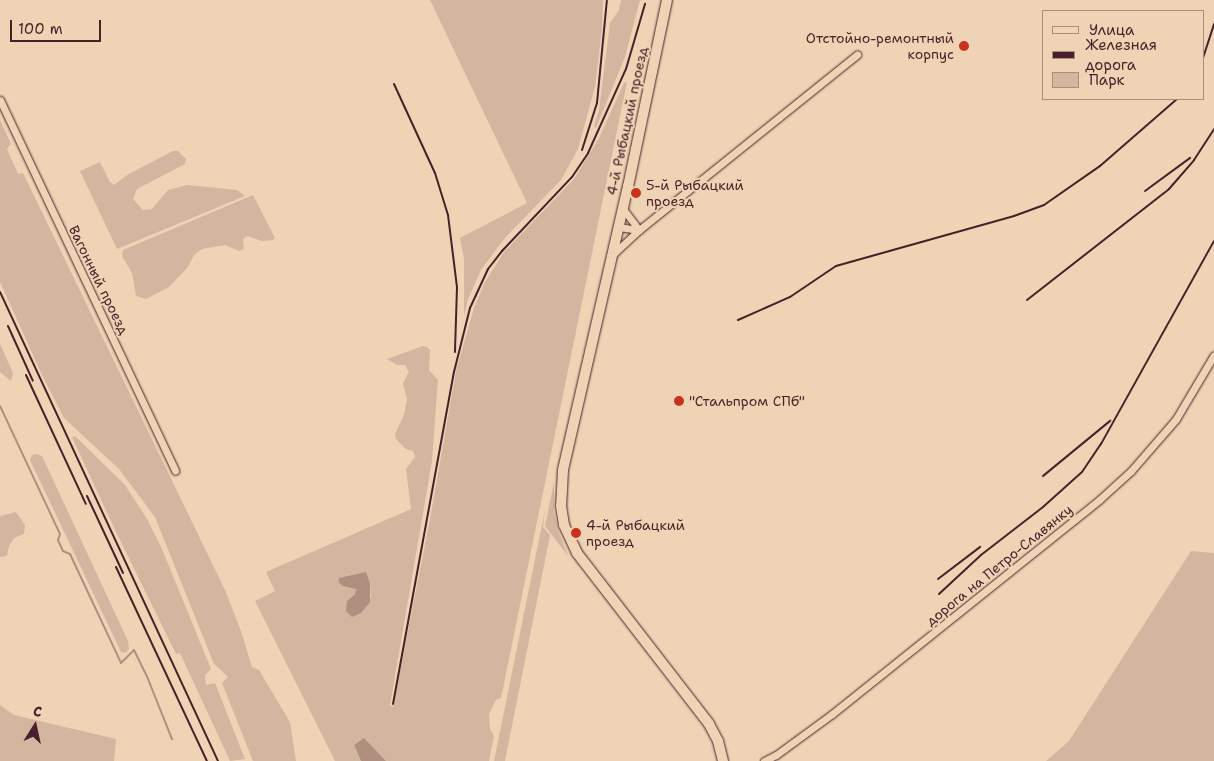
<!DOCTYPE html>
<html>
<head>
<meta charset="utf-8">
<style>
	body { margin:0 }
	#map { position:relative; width:1214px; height:761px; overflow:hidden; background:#eed4b5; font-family:"Shantell Sans",sans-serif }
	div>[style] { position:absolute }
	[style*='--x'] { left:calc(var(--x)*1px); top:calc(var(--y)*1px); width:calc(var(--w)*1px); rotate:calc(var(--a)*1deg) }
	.green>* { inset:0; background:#d3b69f }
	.water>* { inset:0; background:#b08f81 }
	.stream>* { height:2px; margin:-1px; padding:0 1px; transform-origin:1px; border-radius:1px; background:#b08f81 }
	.roads { filter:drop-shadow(0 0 1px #4a1f2b) drop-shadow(0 0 1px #4a1f2b) }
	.street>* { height:7px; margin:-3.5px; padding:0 3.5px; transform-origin:3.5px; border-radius:3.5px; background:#eed4b5 }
	.secondary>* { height:10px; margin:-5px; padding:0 5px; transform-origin:5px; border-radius:5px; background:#eed4b5 }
	.rail>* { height:2px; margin:-1px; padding:0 1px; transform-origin:1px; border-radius:1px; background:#4a1f2b }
	.dots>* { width:14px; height:14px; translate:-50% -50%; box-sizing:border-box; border:2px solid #eed4b5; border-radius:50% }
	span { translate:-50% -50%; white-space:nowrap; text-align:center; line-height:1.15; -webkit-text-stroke:4px #eed4b5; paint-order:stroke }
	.poi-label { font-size:14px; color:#4a1f2b }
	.right { translate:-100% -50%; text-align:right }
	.left { translate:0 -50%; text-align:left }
	.street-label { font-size:14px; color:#4a1f2b }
	.legend { position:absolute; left:1042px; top:10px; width:162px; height:90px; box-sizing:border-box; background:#eed4b5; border:1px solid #ac8c7e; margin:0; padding:6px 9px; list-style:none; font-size:15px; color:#4a1f2b }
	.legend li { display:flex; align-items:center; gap:10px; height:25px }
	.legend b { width:25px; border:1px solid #ac8c7e }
	.north { position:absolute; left:10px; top:701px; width:50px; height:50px; -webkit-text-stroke:4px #eed4b5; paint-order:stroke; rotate:10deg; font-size:14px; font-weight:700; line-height:20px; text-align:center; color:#4a1f2b }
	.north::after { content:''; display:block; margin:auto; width:18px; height:22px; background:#4a1f2b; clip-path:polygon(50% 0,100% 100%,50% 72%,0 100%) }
	.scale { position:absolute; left:10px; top:20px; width:91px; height:22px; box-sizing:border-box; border:2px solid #4a1f2b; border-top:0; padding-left:6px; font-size:15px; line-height:18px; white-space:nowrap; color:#4a1f2b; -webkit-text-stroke:4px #eed4b5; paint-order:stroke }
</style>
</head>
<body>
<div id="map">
	<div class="green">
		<i style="clip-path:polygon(430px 0,603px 0,602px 28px,595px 87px,578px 149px,561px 180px,504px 239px,481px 270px,468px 299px,464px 316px,464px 259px,460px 238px,527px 203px)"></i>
		<i style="clip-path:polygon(621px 0,640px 0,625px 57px,596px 128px,594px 126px,599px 110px,610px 23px,619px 10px)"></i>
		<i style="clip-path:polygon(evenodd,627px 82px,501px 698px,496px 700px,489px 714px,490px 729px,494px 736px,489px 761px,386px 761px,364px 739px,354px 745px,361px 761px,335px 761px,255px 601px,275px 591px,266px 572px,411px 509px,406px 469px,415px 457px,413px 451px,406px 449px,396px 439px,395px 434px,404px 415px,407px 399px,403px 383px,409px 372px,405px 365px,397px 365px,387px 359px,423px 346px,427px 347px,430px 350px,429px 370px,438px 380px,432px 461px,390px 705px,393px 707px,430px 519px,456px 371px,474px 308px,485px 282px,504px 252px,574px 179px,599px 138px,624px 83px,627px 82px,366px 573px,370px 583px,371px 598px,347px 601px,355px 594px,356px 589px,352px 587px,353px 575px,366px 573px)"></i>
		<i style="clip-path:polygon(0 120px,11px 144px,7px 149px,18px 174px,23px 173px,225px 590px,241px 631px,252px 667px,259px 670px,290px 722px,296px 761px,253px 761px,222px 683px,228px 677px,214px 664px,155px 517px,119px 469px,64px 418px,42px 375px,0 282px)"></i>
		<i style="clip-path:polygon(173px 151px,178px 151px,186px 159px,185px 164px,137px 189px,133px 199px,143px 210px,152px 209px,168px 190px,187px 185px,237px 190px,245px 196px,117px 249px,80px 171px,100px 162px,110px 182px,114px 185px,127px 175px)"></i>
		<i style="clip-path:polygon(253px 195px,275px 238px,273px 240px,262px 241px,247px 236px,243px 239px,244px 249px,239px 251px,225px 245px,202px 249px,194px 255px,187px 268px,169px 287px,146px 299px,136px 296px,132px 273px,122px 256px,123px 250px)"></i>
		<i style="clip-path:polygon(0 344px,13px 373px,11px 381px,0 372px)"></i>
		<i style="clip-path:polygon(75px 436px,125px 485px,147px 519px,162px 549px,211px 669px,205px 675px,206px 685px,215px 683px,245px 759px,230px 761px,180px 653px,176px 654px,116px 532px,72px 437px)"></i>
		<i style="clip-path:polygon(36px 454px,42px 456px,128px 641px,129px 649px,125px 653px,121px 652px,30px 460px,32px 455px)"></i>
		<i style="clip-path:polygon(554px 482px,554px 511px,558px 530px,568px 556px,545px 526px)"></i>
		<i style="clip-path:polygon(545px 510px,543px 527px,550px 535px,505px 761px,494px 761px)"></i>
		<i style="clip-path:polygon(16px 512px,25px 525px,24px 534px,14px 538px,9px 546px,7px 556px,0 557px,0 516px)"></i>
		<i style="clip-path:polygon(1191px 551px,1214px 553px,1214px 761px,1046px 761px,1069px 741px)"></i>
		<i style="clip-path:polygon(0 705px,14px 715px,116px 739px,114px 761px,0 761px)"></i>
	</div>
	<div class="water">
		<i style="clip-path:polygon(366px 572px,370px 583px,370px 602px,361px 613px,352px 617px,346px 611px,347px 601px,355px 594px,356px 589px,343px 586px,339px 583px,339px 578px)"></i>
		<i style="clip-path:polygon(364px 738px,386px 761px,361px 761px,354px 745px)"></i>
	</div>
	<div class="stream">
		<i style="--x:0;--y:406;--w:141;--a:64.9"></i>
		<i style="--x:60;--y:534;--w:6;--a:108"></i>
		<i style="--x:58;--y:540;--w:12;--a:66"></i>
		<i style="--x:63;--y:551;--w:8;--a:23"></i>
		<i style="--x:70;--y:554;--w:120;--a:64.9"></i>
		<i style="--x:121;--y:663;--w:18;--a:-45"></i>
		<i style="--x:134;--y:650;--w:32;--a:64"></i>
		<i style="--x:148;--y:679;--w:65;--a:68.2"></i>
	</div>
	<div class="roads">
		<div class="street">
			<i style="--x:0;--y:100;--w:410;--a:64.7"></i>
			<i style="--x:619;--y:227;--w:20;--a:9"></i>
			<i style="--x:639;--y:230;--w:280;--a:-38.8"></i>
			<i style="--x:611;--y:256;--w:38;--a:-43"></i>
			<i style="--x:639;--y:230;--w:26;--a:-127"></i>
			<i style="--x:764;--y:761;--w:13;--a:-27"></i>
			<i style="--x:776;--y:755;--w:69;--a:-36.2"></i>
			<i style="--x:832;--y:714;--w:342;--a:-38.7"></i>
			<i style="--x:1099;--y:500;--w:43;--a:-42.2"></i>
			<i style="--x:1131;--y:471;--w:69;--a:-49.1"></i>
			<i style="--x:1176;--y:419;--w:74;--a:-59.3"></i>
		</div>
		<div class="secondary">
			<i style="--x:667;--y:0;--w:190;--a:101.8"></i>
			<i style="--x:628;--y:186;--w:291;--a:102.9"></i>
			<i style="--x:563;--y:470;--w:36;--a:93"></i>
			<i style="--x:561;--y:506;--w:19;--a:81"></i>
			<i style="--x:564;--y:525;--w:31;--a:65"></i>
			<i style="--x:577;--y:553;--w:216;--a:52.3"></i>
			<i style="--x:709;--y:724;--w:19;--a:62"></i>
			<i style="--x:718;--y:741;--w:21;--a:76"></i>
		</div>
	</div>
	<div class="rail">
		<i style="--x:1203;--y:58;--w:36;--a:-72"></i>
		<i style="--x:394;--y:84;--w:98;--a:65.3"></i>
		<i style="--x:435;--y:173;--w:44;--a:72.8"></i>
		<i style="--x:448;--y:215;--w:73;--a:82.9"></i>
		<i style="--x:457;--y:287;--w:65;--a:91.8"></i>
		<i style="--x:582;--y:150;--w:49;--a:-72.3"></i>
		<i style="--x:597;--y:103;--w:103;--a:-84.5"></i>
		<i style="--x:1145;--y:191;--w:56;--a:-36.3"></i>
		<i style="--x:0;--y:292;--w:517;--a:65.07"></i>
		<i style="--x:1027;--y:300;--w:180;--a:-38"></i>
		<i style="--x:1169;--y:189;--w:38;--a:-49"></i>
		<i style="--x:1194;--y:160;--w:37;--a:-57"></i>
		<i style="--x:738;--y:320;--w:57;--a:-23.9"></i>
		<i style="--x:790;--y:297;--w:55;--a:-34"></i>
		<i style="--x:836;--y:266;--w:185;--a:-15.7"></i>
		<i style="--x:1014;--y:216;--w:32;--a:-20"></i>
		<i style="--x:1044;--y:205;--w:68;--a:-34.9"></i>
		<i style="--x:1100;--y:166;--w:102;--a:-41"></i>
		<i style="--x:8;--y:326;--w:60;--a:65.6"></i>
		<i style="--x:26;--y:375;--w:142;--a:65.1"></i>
		<i style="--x:1043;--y:476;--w:87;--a:-39.4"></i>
		<i style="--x:87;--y:496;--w:85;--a:64.9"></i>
		<i style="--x:116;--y:567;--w:214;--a:64.9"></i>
		<i style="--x:938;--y:579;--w:53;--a:-37.3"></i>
		<i style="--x:939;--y:594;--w:57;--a:-42.9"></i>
		<i style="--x:981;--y:555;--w:78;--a:-37.7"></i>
		<i style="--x:1043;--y:507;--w:52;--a:-41.9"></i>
		<i style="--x:1082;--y:472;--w:34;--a:-56"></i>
		<i style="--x:1101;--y:444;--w:232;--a:-60.9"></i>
		<i style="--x:393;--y:704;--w:338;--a:-79.6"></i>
		<i style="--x:454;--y:372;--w:66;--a:-76"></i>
		<i style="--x:470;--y:308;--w:43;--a:-65.2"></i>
		<i style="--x:488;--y:269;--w:23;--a:-52"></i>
		<i style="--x:502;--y:251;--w:102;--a:-46.6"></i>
		<i style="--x:572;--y:177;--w:29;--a:-56"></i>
		<i style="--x:588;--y:153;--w:92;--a:-65.7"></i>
		<i style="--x:626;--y:69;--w:68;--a:-73.7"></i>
	</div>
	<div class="dots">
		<i style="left:964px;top:46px;background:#c8321e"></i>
		<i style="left:636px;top:193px;background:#c8321e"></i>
		<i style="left:679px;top:401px;background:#c8321e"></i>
		<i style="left:576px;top:533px;background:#c8321e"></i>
	</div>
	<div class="poi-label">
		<span class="right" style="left:954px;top:46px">Отстойно-ремонтный<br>корпус</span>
		<span class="left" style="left:646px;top:193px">5-й Рыбацкий<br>проезд</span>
		<span class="left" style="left:689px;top:401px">"Стальпром СПб"</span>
		<span class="left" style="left:586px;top:533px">4-й Рыбацкий<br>проезд</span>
	</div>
	<div class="street-label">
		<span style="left:627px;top:121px;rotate:-78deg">4-й Рыбацкий проезд</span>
		<span style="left:99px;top:280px;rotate:64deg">Вагонный проезд</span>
		<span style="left:999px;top:565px;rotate:-39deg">дорога на Петро-Славянку</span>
	</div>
	<ul class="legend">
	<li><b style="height:6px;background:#eed4b5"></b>Улица</li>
	<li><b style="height:6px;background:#4a1f2b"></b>Железная дорога</li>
	<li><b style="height:14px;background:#d3b69f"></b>Парк</li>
	</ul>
	<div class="north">С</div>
	<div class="scale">100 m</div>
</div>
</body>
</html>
